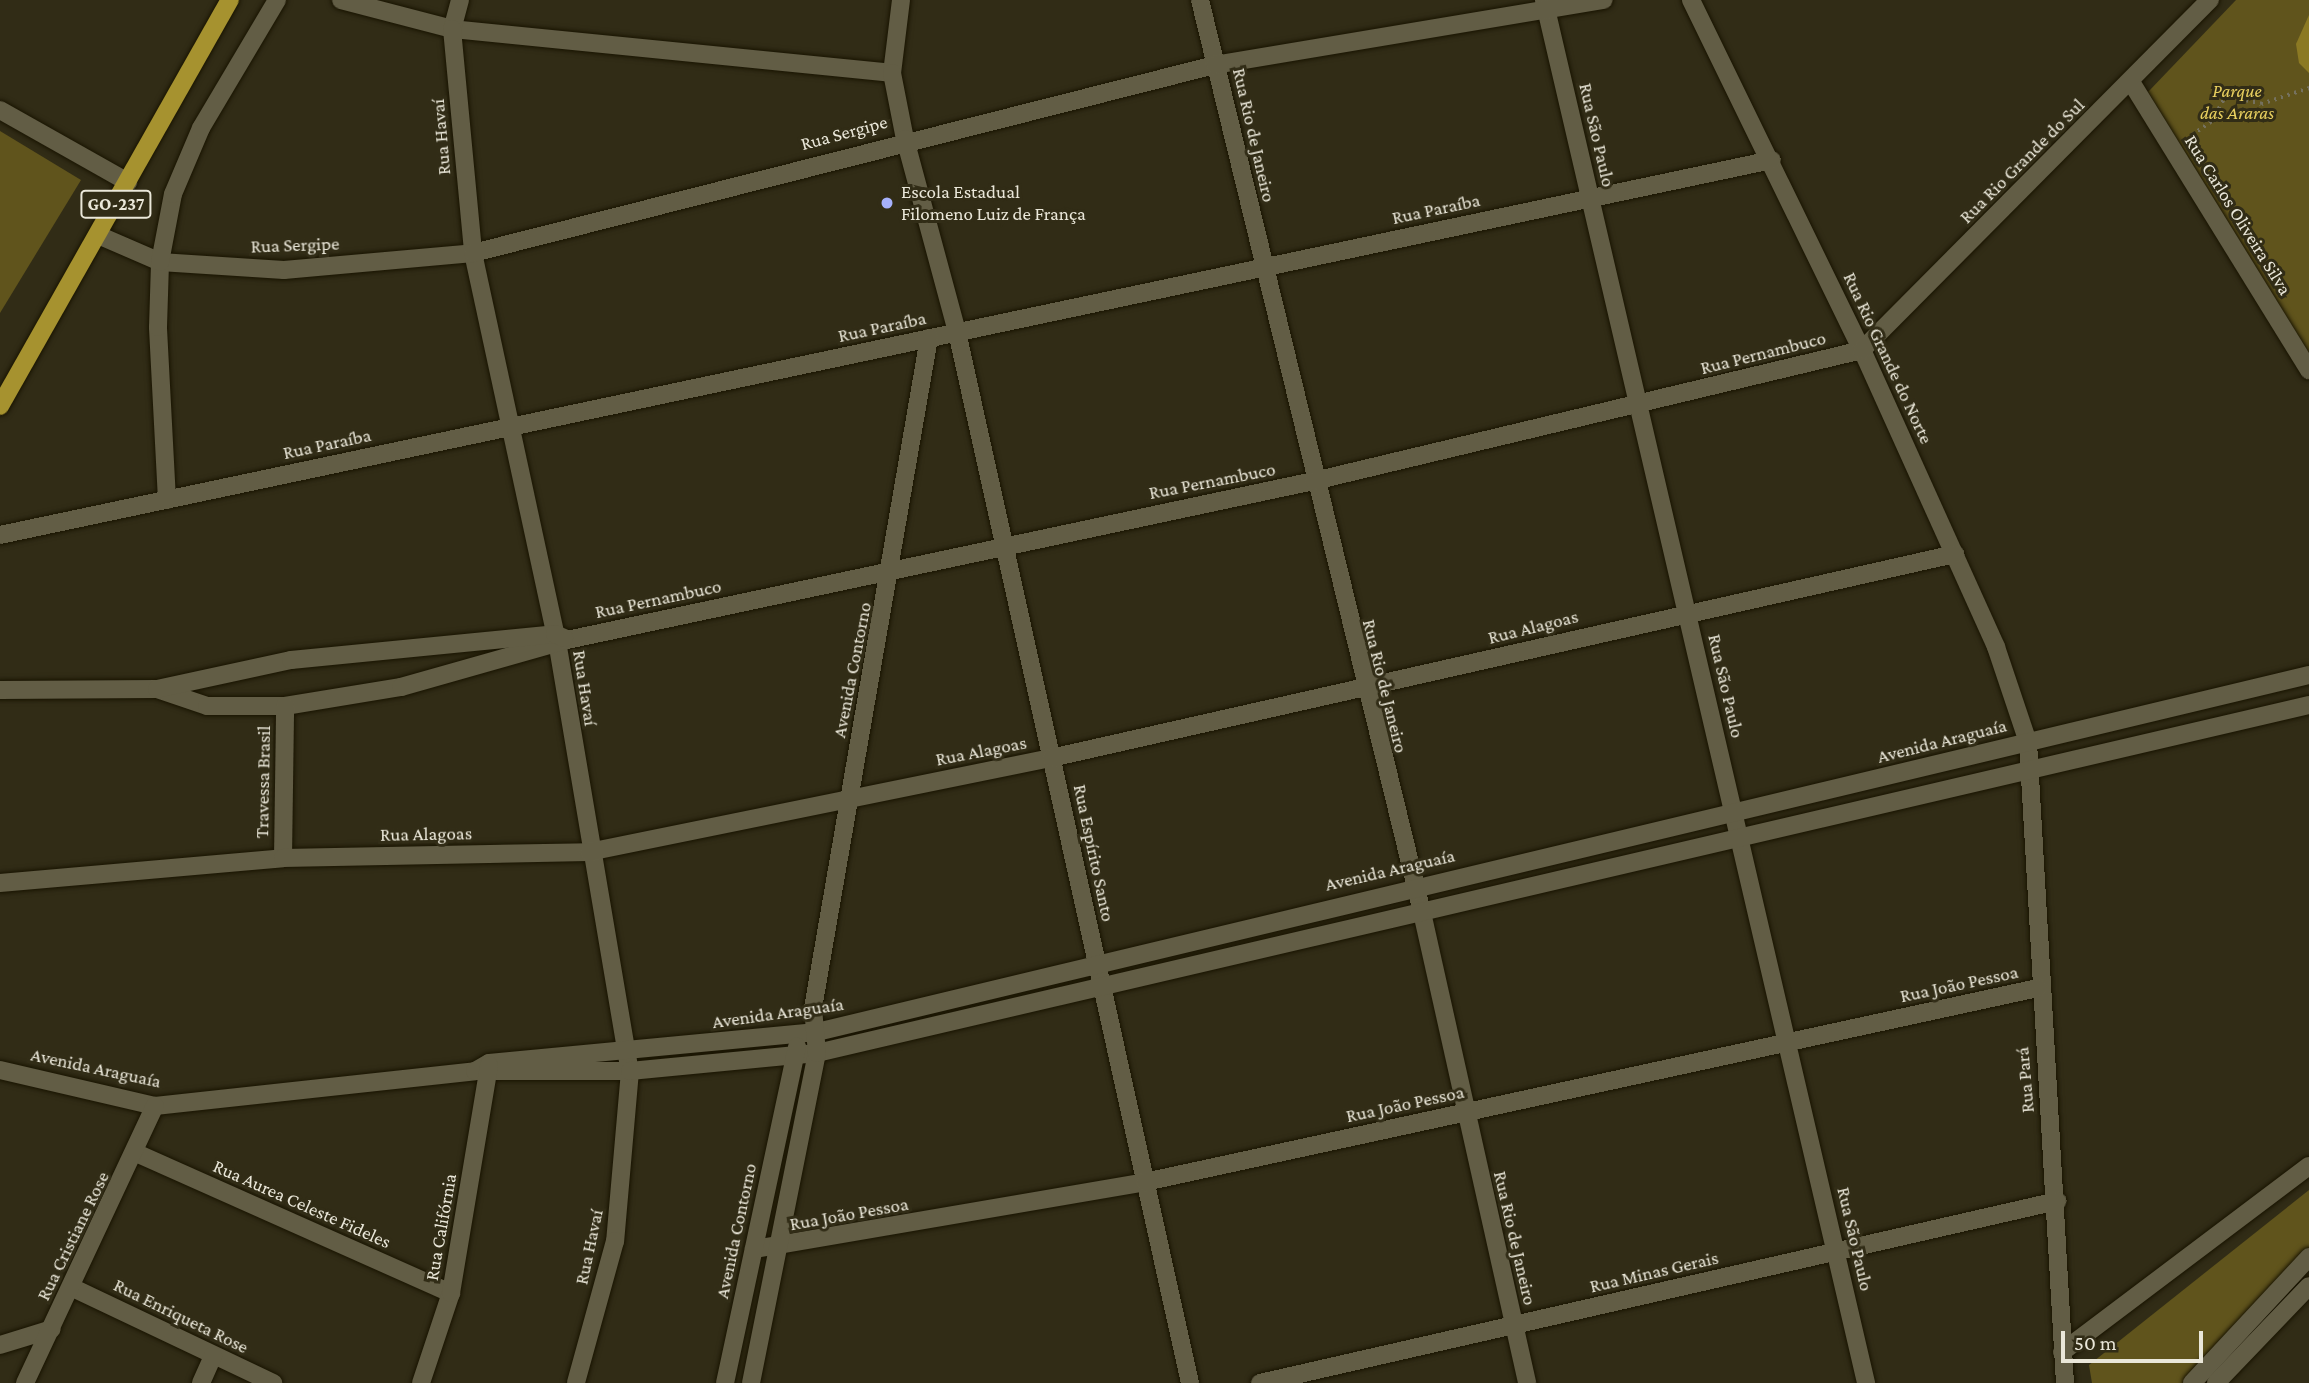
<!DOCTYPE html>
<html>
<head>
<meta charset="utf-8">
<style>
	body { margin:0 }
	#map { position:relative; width:2309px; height:1383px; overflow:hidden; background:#312c16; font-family:"Crimson Pro",serif }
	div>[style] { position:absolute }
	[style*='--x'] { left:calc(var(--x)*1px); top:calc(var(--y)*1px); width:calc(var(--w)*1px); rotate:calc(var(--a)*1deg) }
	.green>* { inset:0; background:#60541c }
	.water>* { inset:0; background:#8b7923 }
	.path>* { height:3.5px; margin-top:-1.75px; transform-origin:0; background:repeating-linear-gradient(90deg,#75715e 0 2px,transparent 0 7px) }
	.roads { filter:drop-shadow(0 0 2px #191401) drop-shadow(0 0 2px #191401) }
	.minor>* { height:18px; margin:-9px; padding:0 9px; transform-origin:9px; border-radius:9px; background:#625d45 }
	.major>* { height:18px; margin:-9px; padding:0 9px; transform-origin:9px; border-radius:9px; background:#a6922f }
	.dots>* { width:19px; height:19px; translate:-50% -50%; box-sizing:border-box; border:4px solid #312c16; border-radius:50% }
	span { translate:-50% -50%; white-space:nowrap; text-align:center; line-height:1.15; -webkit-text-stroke:6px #312c16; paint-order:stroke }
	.shield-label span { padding:2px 5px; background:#312c16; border:2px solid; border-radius:5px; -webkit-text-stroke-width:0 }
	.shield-label { font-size:18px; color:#eae7d9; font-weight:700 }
	.park-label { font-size:19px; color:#e9d05f; font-style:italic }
	.street-label { font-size:19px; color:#eae7d9 }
	.poi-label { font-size:19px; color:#eae7d9 }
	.left { translate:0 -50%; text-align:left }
	.scale { position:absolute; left:2061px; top:1331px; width:142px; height:32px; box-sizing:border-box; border:4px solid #eae7d9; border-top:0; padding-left:9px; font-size:21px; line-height:24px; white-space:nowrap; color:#eae7d9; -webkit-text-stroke:5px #312c16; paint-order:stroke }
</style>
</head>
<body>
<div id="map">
	<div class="green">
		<i style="clip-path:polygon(2236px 0,2309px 0,2309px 357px,2148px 92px)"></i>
		<i style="clip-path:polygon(0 131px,81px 180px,0 313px)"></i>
		<i style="clip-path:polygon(2309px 1190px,2309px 1250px,2187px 1383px,2092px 1383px,2089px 1365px)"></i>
	</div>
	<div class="water">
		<i style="clip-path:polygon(2309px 15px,2309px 73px,2299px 63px,2296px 44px)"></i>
	</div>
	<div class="path">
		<i style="--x:2192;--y:135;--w:24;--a:-35"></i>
		<i style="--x:2212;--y:121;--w:30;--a:-62"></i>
		<i style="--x:2226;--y:95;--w:36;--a:14"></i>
		<i style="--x:2261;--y:104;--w:51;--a:-18.4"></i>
	</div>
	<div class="roads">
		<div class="minor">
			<i style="--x:341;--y:0;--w:115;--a:14.6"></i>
			<i style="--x:452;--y:29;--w:442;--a:5.7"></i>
			<i style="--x:460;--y:0;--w:30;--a:105"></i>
			<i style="--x:452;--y:29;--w:225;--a:84.6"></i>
			<i style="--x:473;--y:253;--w:403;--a:77.8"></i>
			<i style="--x:558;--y:647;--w:430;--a:80.4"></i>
			<i style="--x:630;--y:1071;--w:171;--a:95"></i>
			<i style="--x:615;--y:1241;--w:147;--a:105.4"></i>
			<i style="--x:901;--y:0;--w:74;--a:97"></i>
			<i style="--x:892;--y:73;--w:67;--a:78.9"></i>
			<i style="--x:905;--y:139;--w:200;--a:74.9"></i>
			<i style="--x:957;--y:332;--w:1077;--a:77.5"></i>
			<i style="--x:1200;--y:0;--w:935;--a:76.32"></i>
			<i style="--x:1421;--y:908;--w:487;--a:77.4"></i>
			<i style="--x:1544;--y:0;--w:1420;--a:76.89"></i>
			<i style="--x:1691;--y:0;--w:390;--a:64"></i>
			<i style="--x:1862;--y:350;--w:326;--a:65.7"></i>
			<i style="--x:1996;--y:647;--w:100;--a:71.4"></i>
			<i style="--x:2028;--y:742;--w:642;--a:86.7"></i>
			<i style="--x:2131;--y:82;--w:339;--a:58.3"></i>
			<i style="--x:0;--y:110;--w:147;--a:29.4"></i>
			<i style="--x:98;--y:235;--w:68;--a:23.5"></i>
			<i style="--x:160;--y:262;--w:124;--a:3.7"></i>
			<i style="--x:284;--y:270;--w:190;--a:-5.1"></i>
			<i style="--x:473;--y:253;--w:765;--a:-14.22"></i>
			<i style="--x:1215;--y:65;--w:394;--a:-9.5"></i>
			<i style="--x:167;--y:500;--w:173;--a:-93"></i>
			<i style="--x:158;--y:327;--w:65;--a:-88.2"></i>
			<i style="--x:160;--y:262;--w:69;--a:-79.2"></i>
			<i style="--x:173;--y:194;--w:72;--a:-67"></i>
			<i style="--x:201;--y:128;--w:149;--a:-59.3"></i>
			<i style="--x:0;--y:535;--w:1811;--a:-11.95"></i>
			<i style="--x:157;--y:689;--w:53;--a:18.8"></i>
			<i style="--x:207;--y:706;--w:78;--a:0"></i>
			<i style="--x:285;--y:706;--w:118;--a:-9.3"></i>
			<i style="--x:401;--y:687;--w:173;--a:-15.8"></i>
			<i style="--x:567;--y:640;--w:764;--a:-12.02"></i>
			<i style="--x:1314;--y:481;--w:563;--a:-13.44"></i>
			<i style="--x:1862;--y:350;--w:494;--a:-45.2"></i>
			<i style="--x:0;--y:690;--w:157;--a:-0.4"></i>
			<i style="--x:157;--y:689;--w:137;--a:-12.2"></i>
			<i style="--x:291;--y:660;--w:265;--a:-5.6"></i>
			<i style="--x:555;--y:634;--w:10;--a:24"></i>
			<i style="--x:283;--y:858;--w:152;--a:-89.2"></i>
			<i style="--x:0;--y:883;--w:284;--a:-5"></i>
			<i style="--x:283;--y:858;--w:306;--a:-1.1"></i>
			<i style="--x:589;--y:852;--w:471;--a:-11.5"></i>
			<i style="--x:1051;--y:758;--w:927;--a:-12.72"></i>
			<i style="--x:0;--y:1070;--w:159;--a:13.1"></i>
			<i style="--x:155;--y:1106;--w:322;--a:-6.2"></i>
			<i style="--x:475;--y:1071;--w:16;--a:-30"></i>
			<i style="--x:489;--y:1063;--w:329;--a:-5.4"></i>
			<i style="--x:817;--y:1032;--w:1534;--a:-13.46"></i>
			<i style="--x:475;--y:1071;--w:155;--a:0"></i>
			<i style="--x:630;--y:1071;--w:188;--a:-5.5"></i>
			<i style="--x:817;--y:1053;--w:1532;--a:-13.13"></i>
			<i style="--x:136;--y:1153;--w:345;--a:24"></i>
			<i style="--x:754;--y:1249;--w:397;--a:-9.7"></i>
			<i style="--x:1145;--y:1182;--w:914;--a:-12.26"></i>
			<i style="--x:71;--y:1287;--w:224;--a:25.4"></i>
			<i style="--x:0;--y:1345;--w:54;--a:-17.1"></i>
			<i style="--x:2062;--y:1352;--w:309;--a:-37"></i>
			<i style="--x:25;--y:1383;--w:306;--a:-64.9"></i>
			<i style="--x:201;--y:1383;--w:30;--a:-66"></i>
			<i style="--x:421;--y:1383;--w:95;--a:-71.6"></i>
			<i style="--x:451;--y:1293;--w:231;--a:-80.5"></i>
			<i style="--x:725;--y:1383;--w:344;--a:-77.9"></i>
			<i style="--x:751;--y:1383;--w:337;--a:-78.7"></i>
			<i style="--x:817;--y:1053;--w:45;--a:-95.1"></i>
			<i style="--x:813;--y:1008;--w:680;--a:-80.18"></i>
			<i style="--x:1260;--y:1383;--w:818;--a:-12.86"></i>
			<i style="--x:2192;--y:1383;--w:172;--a:-47.1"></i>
			<i style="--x:2216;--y:1383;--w:134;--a:-46.2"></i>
		</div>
		<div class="major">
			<i style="--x:0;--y:406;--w:467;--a:-60.5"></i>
		</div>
	</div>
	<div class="dots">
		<i style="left:887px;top:203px;background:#a6b1fc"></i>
	</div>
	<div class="shield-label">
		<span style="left:116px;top:204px">GO-237</span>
	</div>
	<div class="park-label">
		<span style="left:2237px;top:102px">Parque<br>das Araras</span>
	</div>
	<div class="street-label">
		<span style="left:844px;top:133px;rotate:-15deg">Rua Sergipe</span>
		<span style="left:1254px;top:135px;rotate:77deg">Rua Rio de Janeiro</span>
		<span style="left:1597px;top:135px;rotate:77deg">Rua São Paulo</span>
		<span style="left:441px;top:137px;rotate:-95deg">Rua Havaí</span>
		<span style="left:2022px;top:161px;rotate:-45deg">Rua Rio Grande do Sul</span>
		<span style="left:1436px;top:209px;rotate:-12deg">Rua Paraíba</span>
		<span style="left:2238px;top:215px;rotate:58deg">Rua Carlos Oliveira Silva</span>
		<span style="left:295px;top:245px;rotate:-2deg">Rua Sergipe</span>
		<span style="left:882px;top:327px;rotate:-12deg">Rua Paraíba</span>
		<span style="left:1763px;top:353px;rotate:-14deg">Rua Pernambuco</span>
		<span style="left:1888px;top:358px;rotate:65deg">Rua Rio Grande do Norte</span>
		<span style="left:327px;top:444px;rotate:-12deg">Rua Paraíba</span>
		<span style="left:1212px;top:481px;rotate:-11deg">Rua Pernambuco</span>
		<span style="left:658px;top:599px;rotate:-12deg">Rua Pernambuco</span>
		<span style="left:1533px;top:627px;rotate:-14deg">Rua Alagoas</span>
		<span style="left:852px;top:670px;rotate:-79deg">Avenida Contorno</span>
		<span style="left:1385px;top:686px;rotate:76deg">Rua Rio de Janeiro</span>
		<span style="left:1726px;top:686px;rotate:77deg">Rua São Paulo</span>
		<span style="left:585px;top:688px;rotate:81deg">Rua Havaí</span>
		<span style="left:1942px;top:741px;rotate:-14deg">Avenida Araguaía</span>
		<span style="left:981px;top:751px;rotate:-11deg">Rua Alagoas</span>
		<span style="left:263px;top:782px;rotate:-89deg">Travessa Brasil</span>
		<span style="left:426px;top:834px;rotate:-1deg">Rua Alagoas</span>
		<span style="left:1094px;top:853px;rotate:78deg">Rua Espírito Santo</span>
		<span style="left:1390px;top:870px;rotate:-13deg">Avenida Araguaía</span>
		<span style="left:1959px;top:984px;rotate:-12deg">Rua João Pessoa</span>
		<span style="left:778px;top:1013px;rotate:-8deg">Avenida Araguaía</span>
		<span style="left:96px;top:1068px;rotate:12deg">Avenida Araguaía</span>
		<span style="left:2025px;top:1080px;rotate:-95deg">Rua Pará</span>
		<span style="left:1405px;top:1104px;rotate:-12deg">Rua João Pessoa</span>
		<span style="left:302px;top:1204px;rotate:24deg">Rua Aurea Celeste Fideles</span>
		<span style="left:849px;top:1214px;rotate:-10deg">Rua João Pessoa</span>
		<span style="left:441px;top:1227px;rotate:-80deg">Rua Califórnia</span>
		<span style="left:736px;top:1231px;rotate:-78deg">Avenida Contorno</span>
		<span style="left:73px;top:1236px;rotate:-64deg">Rua Cristiane Rose</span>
		<span style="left:1515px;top:1238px;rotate:77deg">Rua Rio de Janeiro</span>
		<span style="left:1855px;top:1239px;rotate:77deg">Rua São Paulo</span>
		<span style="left:589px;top:1247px;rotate:-78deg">Rua Havaí</span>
		<span style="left:1654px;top:1272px;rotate:-13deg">Rua Minas Gerais</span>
		<span style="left:181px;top:1316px;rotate:26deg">Rua Enriqueta Rose</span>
	</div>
	<div class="poi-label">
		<span class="left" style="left:901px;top:203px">Escola Estadual<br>Filomeno Luiz de França</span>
	</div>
	<div class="scale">50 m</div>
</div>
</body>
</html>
